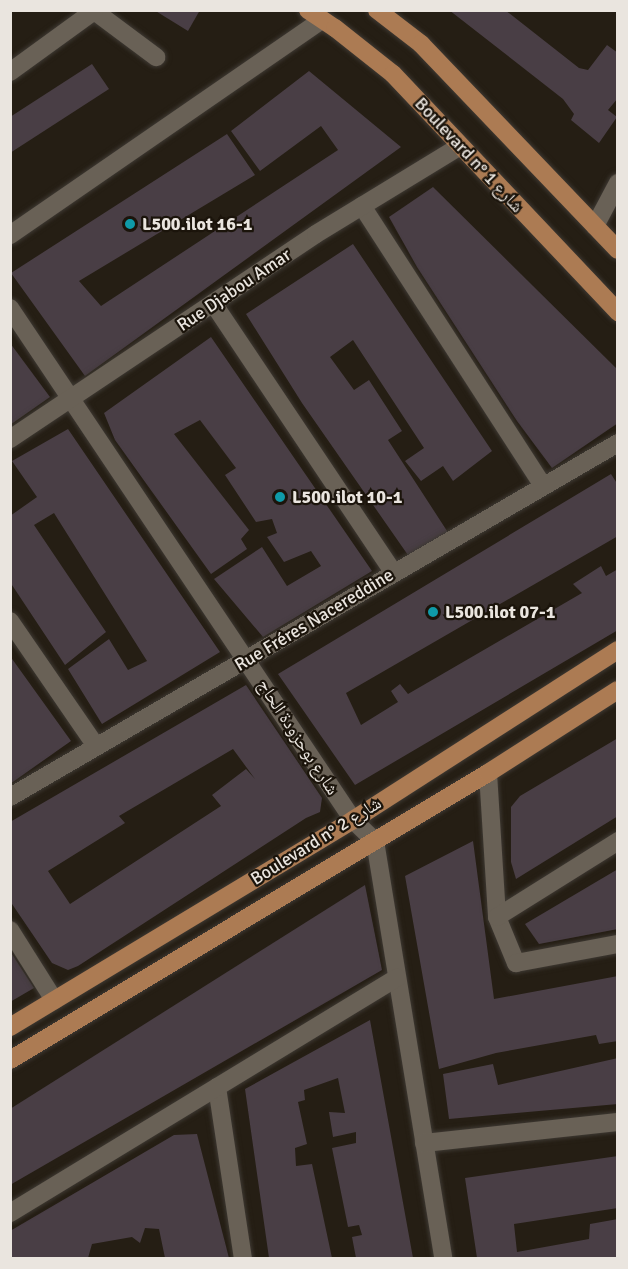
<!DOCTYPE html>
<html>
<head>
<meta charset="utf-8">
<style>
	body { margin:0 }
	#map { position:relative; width:628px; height:1269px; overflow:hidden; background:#251e14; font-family:Signika,"Noto Naskh Arabic",sans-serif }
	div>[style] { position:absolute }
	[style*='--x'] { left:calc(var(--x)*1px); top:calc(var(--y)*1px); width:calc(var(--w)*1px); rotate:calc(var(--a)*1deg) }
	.building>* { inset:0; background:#493e45 }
	.roads { filter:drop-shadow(0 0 2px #3e3933) drop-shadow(0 0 2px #3e3933) }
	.minor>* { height:18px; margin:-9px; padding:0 9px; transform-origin:9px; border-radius:9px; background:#696156 }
	.major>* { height:18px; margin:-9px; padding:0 9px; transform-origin:9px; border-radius:9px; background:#ac7b53 }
	.dots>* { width:16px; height:16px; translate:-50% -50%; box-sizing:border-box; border:3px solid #1b140b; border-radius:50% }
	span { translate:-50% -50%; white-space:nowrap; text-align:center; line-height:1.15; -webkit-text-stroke:4.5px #1b140b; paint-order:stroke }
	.street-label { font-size:18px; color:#eae5df }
	.poi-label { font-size:18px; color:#eae5df; font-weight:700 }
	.left { translate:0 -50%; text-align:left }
	.frame { position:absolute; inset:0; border:12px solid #eae5df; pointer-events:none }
</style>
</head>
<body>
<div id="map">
	<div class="building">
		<i style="clip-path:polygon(154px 10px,200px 10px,188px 31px)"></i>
		<i style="clip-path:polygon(449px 10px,505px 10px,579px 68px,588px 70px,607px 45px,618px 53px,618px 98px,608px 110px,617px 117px,599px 143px,571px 120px,574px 114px,563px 99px)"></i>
		<i style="clip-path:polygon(92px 64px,109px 89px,10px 153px,10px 117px)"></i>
		<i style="clip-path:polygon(309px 71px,401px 147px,85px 376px,11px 273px,227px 134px,255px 175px,79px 281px,101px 306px,338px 150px,321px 126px,260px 171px,231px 131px)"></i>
		<i style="clip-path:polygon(433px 187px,618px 370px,618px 423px,552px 468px,517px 421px,417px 267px,389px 217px)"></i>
		<i style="clip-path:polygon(353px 244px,492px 451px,453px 481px,443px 466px,421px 481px,405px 461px,424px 448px,353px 340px,330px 357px,354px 390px,369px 380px,402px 431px,388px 440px,449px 534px,410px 558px,302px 403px,246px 314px)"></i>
		<i style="clip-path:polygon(211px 337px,372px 571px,263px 637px,214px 579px,262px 547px,287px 586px,321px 566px,311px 551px,284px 562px,267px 537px,277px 533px,272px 519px,256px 522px,225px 475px,236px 468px,200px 420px,174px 434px,249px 530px,241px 539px,247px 549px,211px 574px,115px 440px,104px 413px)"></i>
		<i style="clip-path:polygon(10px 343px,50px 397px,10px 425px)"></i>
		<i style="clip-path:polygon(68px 429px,220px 652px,102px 724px,68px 669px,109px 639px,128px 670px,147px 661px,54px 513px,34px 525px,106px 632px,65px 665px,10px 582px,10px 516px,37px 497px,12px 461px)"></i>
		<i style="clip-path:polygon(611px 474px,618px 485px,618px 536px,346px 693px,361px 725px,398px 702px,391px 691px,400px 684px,408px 694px,582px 593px,573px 584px,601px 566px,606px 576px,618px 569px,618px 630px,355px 785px,278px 674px)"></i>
		<i style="clip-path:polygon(10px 656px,71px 741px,10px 784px,11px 752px)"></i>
		<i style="clip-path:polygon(evenodd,246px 685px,322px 798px,320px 812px,306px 818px,78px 966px,68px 970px,52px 963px,10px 901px,10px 822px,246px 685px,233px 749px,255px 779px,246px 769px,212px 795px,221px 806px,70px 904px,48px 871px,125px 823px,119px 816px,233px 749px)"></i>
		<i style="clip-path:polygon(618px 738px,618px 816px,516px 879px,511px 862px,511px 807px,520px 796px)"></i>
		<i style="clip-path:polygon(473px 841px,494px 999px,618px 976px,618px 1041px,599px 1044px,596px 1035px,496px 1053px,439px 1069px,405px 876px)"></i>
		<i style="clip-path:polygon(618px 869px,618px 929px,539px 944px,525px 924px)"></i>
		<i style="clip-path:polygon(365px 885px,382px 970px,10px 1185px,10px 1109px)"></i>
		<i style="clip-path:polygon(10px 951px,34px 988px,10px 1002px)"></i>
		<i style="clip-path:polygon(370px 1020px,413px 1258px,356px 1258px,352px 1237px,362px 1235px,359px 1225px,348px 1227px,332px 1148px,356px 1143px,356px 1132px,333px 1137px,329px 1112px,345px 1113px,338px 1078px,304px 1090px,305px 1100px,298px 1102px,307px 1144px,295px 1148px,296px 1166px,312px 1164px,332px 1258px,269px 1258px,245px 1089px)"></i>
		<i style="clip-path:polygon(618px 1058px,618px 1104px,449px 1119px,443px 1074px,493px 1064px,498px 1085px)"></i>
		<i style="clip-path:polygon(197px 1134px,229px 1258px,165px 1258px,159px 1229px,145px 1228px,140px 1243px,132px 1237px,92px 1244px,88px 1258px,10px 1258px,10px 1231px,174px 1135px)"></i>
		<i style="clip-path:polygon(618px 1156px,618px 1208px,514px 1224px,517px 1252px,589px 1239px,590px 1224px,618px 1219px,618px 1258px,477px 1258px,465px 1178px)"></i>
	</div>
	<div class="roads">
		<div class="minor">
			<i style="--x:93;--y:10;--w:79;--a:36.7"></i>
			<i style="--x:10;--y:72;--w:104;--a:-36"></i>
			<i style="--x:362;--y:206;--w:333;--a:57.1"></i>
			<i style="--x:595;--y:226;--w:49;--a:-61.9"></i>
			<i style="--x:10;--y:235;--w:379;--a:-34.6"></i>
			<i style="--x:213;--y:303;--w:325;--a:56.2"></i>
			<i style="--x:10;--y:308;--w:616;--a:56.18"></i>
			<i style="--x:353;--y:820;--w:30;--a:44"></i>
			<i style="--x:375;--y:841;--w:423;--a:80.7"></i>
			<i style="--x:10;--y:439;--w:368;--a:-33.8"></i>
			<i style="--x:316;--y:234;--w:169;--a:-31.4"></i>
			<i style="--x:10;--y:621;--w:152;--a:55.5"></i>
			<i style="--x:488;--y:773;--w:144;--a:86.4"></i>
			<i style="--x:497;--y:917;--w:50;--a:67.6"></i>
			<i style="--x:516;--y:963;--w:104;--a:-10.6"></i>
			<i style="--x:10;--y:797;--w:704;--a:-30.21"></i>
			<i style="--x:497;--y:917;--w:143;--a:-32.1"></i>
			<i style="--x:10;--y:930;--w:83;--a:57.8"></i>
			<i style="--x:217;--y:1087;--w:173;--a:81.4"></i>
			<i style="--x:424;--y:1143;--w:195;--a:-6.2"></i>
			<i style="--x:10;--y:1213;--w:453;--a:-31.3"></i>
		</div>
		<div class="major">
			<i style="--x:308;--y:10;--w:32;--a:34"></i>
			<i style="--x:335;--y:28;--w:74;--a:38.4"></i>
			<i style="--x:393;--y:74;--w:328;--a:46.6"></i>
			<i style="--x:377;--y:10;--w:56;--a:37.7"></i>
			<i style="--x:421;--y:44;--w:285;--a:46.3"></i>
			<i style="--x:10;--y:1027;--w:401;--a:-31.1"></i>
			<i style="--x:353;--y:820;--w:315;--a:-32.7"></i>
			<i style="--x:10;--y:1060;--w:558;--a:-30.98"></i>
			<i style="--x:488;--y:773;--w:154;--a:-32.6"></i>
		</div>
	</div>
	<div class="dots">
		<i style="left:130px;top:224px;background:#0f9aa8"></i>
		<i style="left:280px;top:497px;background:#0f9aa8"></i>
		<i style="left:433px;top:612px;background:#0f9aa8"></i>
	</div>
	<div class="street-label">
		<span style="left:469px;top:155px;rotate:47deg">Boulevard n° شارع 1</span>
		<span style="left:234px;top:290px;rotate:-34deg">Rue Djabou Amar</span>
		<span style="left:314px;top:620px;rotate:-31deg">Rue Fréres Nacereddine</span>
		<span style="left:298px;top:737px;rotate:57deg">شارع بوحزودة الحاج</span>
		<span style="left:316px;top:841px;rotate:-32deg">Boulevard n° شارع 2</span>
	</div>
	<div class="poi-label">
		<span class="left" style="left:142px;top:224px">L500.ilot 16-1</span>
		<span class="left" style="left:292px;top:497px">L500.ilot 10-1</span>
		<span class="left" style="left:445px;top:612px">L500.ilot 07-1</span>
	</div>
	<div class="frame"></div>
</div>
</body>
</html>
